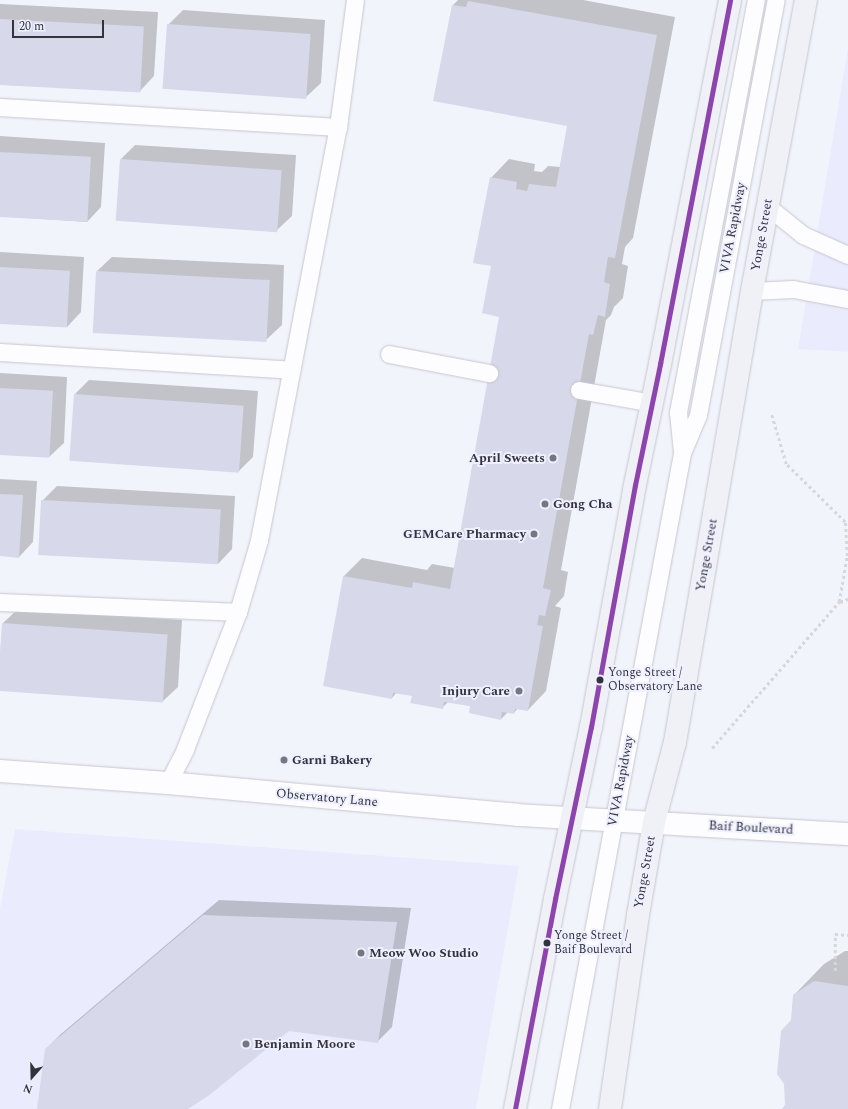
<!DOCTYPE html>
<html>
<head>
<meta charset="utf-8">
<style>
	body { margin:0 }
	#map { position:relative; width:848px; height:1109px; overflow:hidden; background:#f2f4fc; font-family:Spectral,serif }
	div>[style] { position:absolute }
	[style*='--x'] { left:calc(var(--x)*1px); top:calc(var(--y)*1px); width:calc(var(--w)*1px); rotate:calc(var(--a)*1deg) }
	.built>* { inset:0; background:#eaecfd }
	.shadow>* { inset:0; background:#0003 }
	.building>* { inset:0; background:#d7d8e9; transform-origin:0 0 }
	.path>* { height:2.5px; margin-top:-1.25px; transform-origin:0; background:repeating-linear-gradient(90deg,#d7d7d9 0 3px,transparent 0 6px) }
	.roads { filter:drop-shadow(0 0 1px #c5c6ce) drop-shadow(0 0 1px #c5c6ce) }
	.service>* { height:17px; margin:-8.5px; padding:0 8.5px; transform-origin:8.5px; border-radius:8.5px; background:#fdfdff }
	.minor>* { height:22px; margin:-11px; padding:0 11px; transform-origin:11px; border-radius:11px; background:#fdfdff }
	.primary>* { height:22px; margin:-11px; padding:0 11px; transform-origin:11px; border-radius:11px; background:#f0f1f7 }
	.bus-1>* { height:5px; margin:-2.5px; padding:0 2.5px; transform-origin:2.5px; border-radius:2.5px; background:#8e44ad }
	.dots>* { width:11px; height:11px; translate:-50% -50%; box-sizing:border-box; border:2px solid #eff0ff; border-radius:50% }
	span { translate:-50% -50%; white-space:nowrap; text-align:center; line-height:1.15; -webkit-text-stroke:4px #eff0ff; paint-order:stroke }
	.bus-label { font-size:12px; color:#33333d }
	.left { translate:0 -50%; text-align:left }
	.street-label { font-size:13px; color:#33333d }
	.poi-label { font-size:13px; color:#33333d; font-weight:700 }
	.right { translate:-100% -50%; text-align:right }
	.north { position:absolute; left:12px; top:1057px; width:40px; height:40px; -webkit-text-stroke:3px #eff0ff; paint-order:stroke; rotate:200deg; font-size:11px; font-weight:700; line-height:16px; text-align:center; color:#33333d }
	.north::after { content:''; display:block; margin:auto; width:14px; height:18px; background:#33333d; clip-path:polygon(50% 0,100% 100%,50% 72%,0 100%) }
	.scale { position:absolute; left:12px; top:20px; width:92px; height:18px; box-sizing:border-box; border:2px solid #33333d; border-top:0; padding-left:5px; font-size:12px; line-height:14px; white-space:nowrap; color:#33333d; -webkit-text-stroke:3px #eff0ff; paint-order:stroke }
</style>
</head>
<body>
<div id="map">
	<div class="built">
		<i style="clip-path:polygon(848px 48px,848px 352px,798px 349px)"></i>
		<i style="clip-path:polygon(15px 829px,519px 866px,476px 1109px,0 1109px,0 908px)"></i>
	</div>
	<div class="shadow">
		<i style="clip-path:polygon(458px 0,583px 0,675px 17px,633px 238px,625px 247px,622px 264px,628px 266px,623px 298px,614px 307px,611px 315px,606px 320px,561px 570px,568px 572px,564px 596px,555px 606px,561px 608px,546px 691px,528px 710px,518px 708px,514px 713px,508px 712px,501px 719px,471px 706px,448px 702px,442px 708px,413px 695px,397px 692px,392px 698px,344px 576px,362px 558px,427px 570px,432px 564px,455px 568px,500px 316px,492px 265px,491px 178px,509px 159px,535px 164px,534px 171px,542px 172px,548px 166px,560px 167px,568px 125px,453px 5px)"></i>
		<i style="clip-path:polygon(0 4px,158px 12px,154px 76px,140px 91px,0 84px)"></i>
		<i style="clip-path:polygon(183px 10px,325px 20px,321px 83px,306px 97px,164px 88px,168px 25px)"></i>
		<i style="clip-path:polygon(0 136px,105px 143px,101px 207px,87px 222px,0 216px)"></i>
		<i style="clip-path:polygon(135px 145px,296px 155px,292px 216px,277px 230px,121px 159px)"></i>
		<i style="clip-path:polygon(0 252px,84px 257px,81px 312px,67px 327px,0 323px)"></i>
		<i style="clip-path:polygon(112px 257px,284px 265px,282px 325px,267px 339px,97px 271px)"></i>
		<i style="clip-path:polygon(0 373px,67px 377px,64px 443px,49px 457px,0 454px)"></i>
		<i style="clip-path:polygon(89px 380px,258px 391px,253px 457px,239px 471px,75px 394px)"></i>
		<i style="clip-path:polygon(0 479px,37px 481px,33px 542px,19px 557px,0 555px)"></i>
		<i style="clip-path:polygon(57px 486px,235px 496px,232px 549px,218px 564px,42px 501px)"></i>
		<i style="clip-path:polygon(18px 609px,182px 620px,178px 687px,163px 701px,0 690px,3px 623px)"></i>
		<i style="clip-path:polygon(219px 900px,411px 908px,392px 1027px,378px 1041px,289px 1030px,186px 1109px,38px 1109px,46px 1049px,61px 1034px)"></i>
		<i style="clip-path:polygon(845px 951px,848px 951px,848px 1109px,783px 1109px,786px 1105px,794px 995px,824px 964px)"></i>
	</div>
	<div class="building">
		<i style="clip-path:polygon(468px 1px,657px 35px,615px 258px,608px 257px,604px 282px,610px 284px,605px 317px,598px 315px,593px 335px,589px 334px,543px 588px,551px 590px,545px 616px,539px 615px,537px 625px,543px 626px,528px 711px,515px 709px,514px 714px,502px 712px,501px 720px,469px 713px,470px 706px,444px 702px,443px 709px,410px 703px,412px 696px,393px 693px,392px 699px,323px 686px,343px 576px,412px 588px,413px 582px,450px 589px,499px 317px,482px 313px,491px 266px,473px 263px,490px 177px,517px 182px,516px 189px,527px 191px,529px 184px,556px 187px,567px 126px,433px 101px,452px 5px,466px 7px)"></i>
		<i style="left:0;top:19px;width:144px;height:66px;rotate:3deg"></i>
		<i style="left:167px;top:24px;width:144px;height:65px;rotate:4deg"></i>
		<i style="left:0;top:152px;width:91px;height:65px;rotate:3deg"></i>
		<i style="left:120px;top:159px;width:162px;height:62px;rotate:4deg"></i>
		<i style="left:0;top:267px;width:70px;height:57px;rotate:3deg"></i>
		<i style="left:96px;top:271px;width:174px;height:62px;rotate:3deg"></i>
		<i style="left:0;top:388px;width:53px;height:67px;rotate:3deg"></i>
		<i style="left:74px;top:394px;width:170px;height:67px;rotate:4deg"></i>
		<i style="clip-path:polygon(0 494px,23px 495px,19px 558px,0 556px)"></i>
		<i style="left:41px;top:500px;width:180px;height:55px;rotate:3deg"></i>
		<i style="left:2px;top:623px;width:166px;height:68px;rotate:4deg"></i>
		<i style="clip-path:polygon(203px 915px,397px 922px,378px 1043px,289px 1031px,208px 1096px,188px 1109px,37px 1109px,45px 1049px)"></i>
		<i style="clip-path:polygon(814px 981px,848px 986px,848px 1109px,782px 1109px,785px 1105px,784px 1084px,777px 1074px,781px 1031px,791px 1020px,793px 995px)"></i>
	</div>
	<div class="path">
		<i style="--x:840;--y:602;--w:9;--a:-21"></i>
		<i style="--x:712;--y:748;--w:194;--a:-49"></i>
		<i style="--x:839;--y:602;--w:47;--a:-80.1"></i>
		<i style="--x:847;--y:556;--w:34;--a:-93"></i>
		<i style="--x:845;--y:522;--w:83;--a:-135.5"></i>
		<i style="--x:786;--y:464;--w:53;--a:-106.4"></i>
		<i style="--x:835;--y:971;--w:37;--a:-90"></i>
		<i style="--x:835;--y:934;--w:13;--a:4"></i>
	</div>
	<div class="roads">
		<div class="service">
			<i style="--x:0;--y:107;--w:339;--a:3.4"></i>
			<i style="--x:767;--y:206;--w:46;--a:38.9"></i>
			<i style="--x:803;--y:235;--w:49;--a:24"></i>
			<i style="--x:752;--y:291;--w:41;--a:-2.8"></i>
			<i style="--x:793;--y:289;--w:56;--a:10.3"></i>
			<i style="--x:0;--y:352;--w:292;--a:3.5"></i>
			<i style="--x:389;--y:354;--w:102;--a:10.8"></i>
			<i style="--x:579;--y:390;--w:74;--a:10.1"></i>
			<i style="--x:682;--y:452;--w:40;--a:-95.7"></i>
			<i style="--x:678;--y:412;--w:419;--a:-79.3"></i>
			<i style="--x:0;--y:602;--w:238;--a:2.4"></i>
			<i style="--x:168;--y:783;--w:38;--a:-63"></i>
			<i style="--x:185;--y:749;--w:147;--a:-68.9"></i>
			<i style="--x:238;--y:612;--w:75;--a:-73.7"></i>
			<i style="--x:259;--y:540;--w:420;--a:-79.2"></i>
			<i style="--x:338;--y:127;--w:128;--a:-82.4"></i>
			<i style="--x:560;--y:1109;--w:667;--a:-79.46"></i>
			<i style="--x:682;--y:453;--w:41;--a:-67.2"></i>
			<i style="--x:698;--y:415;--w:422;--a:-79.4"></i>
		</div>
		<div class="minor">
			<i style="--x:0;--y:771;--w:168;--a:4.1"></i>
			<i style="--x:168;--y:783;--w:351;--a:5.2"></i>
			<i style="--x:518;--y:815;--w:331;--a:3.3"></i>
		</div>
		<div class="primary">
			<i style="--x:515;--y:1109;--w:214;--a:-79.2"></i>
			<i style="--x:555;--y:899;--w:176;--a:-78.2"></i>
			<i style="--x:591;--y:727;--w:246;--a:-79.7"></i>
			<i style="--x:635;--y:485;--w:124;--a:-78.3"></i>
			<i style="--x:660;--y:364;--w:371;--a:-79.1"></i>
			<i style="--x:610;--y:1109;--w:196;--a:-81.8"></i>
			<i style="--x:638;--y:915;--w:94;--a:-80.2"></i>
			<i style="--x:654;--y:822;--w:83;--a:-75.3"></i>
			<i style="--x:675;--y:742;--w:458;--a:-80.3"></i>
			<i style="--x:752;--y:291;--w:296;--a:-79.5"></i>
		</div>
	</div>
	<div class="bus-1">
		<i style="--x:515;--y:1109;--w:214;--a:-79.2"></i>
		<i style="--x:555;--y:899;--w:176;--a:-78.2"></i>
		<i style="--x:591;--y:727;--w:246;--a:-79.7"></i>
		<i style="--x:635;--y:485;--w:124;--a:-78.3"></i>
		<i style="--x:660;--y:364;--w:371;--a:-79.1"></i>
	</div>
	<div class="dots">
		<i style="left:553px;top:458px;background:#767780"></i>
		<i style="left:545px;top:504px;background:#767780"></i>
		<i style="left:534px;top:534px;background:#767780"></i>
		<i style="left:600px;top:680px;background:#33333d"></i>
		<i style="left:519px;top:691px;background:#767780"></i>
		<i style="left:284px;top:760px;background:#767780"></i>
		<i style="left:547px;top:943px;background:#33333d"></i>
		<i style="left:361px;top:953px;background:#767780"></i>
		<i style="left:246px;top:1044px;background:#767780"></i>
	</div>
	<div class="bus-label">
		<span class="left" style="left:608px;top:680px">Yonge Street /<br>Observatory Lane</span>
		<span class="left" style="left:554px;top:943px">Yonge Street /<br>Baif Boulevard</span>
	</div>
	<div class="street-label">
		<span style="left:733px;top:228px;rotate:-79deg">VIVA Rapidway</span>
		<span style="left:762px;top:235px;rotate:-80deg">Yonge Street</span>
		<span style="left:707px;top:555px;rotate:-80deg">Yonge Street</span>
		<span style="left:621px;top:781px;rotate:-79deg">VIVA Rapidway</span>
		<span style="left:327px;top:798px;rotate:5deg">Observatory Lane</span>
		<span style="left:751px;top:828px;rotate:3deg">Baif Boulevard</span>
		<span style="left:645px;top:872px;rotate:-80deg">Yonge Street</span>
	</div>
	<div class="poi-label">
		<span class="right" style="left:545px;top:458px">April Sweets</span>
		<span class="left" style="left:553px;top:504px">Gong Cha</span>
		<span class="right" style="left:526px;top:534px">GEMCare Pharmacy</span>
		<span class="right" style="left:510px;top:691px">Injury Care</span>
		<span class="left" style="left:292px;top:760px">Garni Bakery</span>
		<span class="left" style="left:369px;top:953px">Meow Woo Studio</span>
		<span class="left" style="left:254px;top:1044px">Benjamin Moore</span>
	</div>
	<div class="north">N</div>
	<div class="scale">20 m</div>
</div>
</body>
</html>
